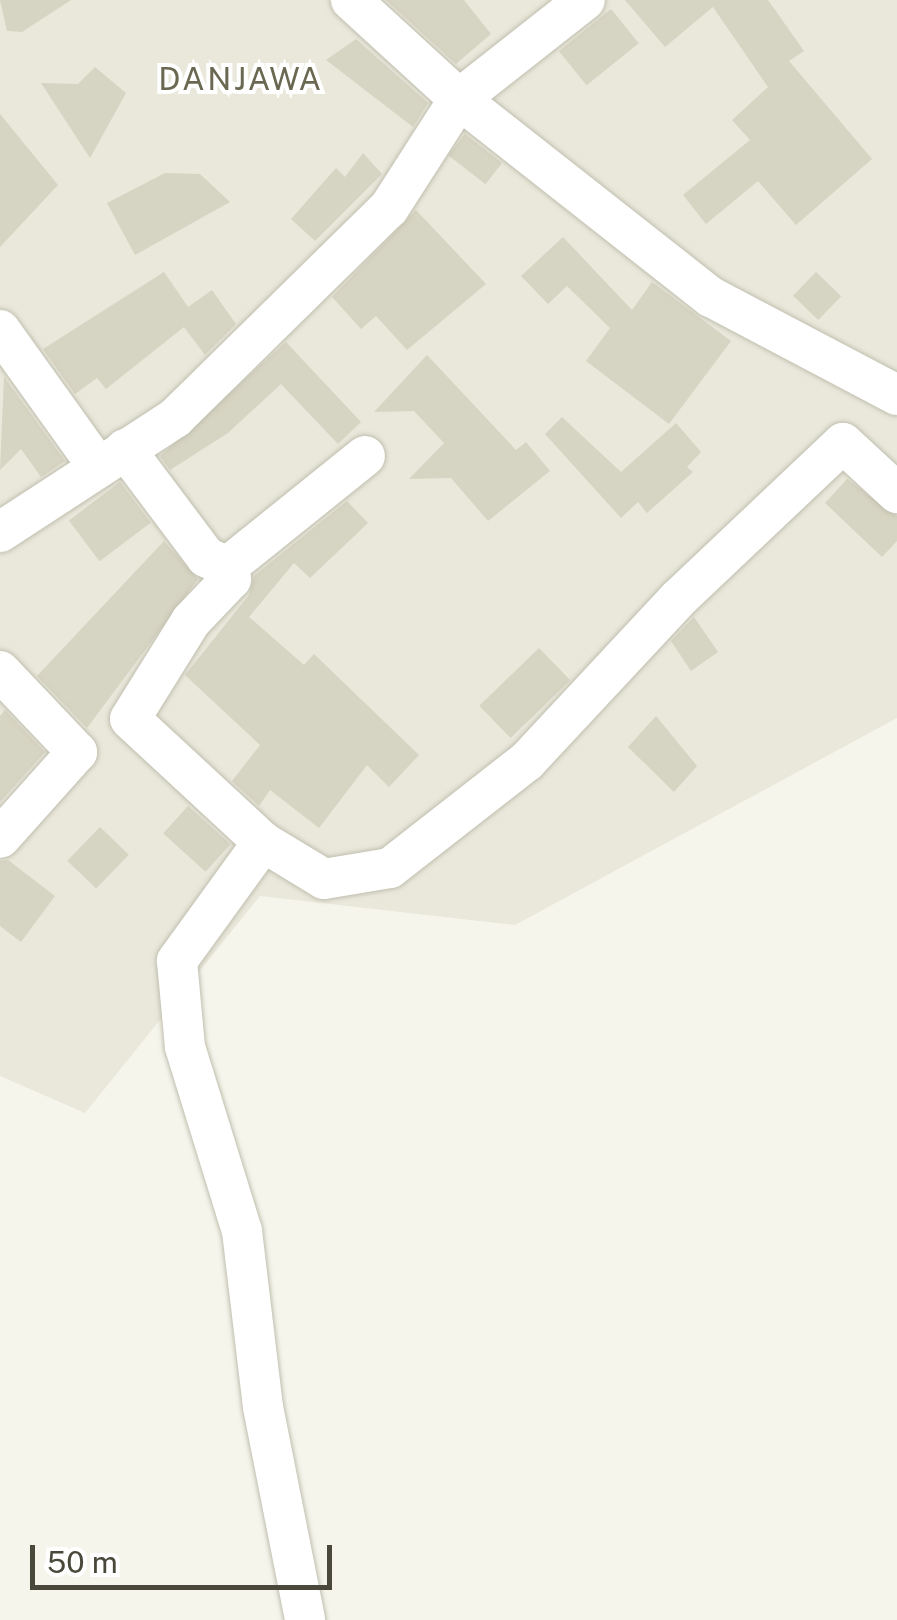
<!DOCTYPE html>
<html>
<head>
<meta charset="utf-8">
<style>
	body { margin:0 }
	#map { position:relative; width:897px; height:1620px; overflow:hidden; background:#f5f5ec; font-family:"Public Sans",sans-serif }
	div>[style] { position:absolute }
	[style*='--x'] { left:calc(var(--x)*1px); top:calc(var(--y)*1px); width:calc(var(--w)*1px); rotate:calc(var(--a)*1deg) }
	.residential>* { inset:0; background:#e9e8db }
	.building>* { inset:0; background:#d6d4c2; transform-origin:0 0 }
	.roads { filter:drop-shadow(0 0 2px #c0bfaf) drop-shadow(0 0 2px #c0bfaf) }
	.minor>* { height:40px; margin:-20px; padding:0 20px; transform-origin:20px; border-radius:20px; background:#fff }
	span { translate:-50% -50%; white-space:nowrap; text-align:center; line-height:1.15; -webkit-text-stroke:8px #fff; paint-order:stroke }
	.quarter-label { font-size:32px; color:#6b6852; letter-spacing:2.5px }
	.scale { position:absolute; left:30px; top:1545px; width:302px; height:45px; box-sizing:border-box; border:5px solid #49483a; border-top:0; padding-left:12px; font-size:30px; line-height:35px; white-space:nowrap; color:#49483a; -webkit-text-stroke:8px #fff; paint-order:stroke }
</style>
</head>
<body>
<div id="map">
	<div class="residential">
		<i style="clip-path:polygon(0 0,897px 0,897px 718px,515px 925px,260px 896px,85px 1113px,0 1076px)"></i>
	</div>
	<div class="building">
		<i style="clip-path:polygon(0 0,71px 0,22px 32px,7px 31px)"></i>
		<i style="clip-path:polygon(386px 0,464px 0,491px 34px,456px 64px)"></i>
		<i style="clip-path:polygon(625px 0,768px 0,804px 51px,789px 61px,872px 159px,796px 225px,758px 181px,706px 224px,683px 195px,750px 140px,732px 120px,768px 87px,713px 7px,665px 47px)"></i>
		<i style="left:611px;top:9px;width:44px;height:67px;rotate:51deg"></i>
		<i style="clip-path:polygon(356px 39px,428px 103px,413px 127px,326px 60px)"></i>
		<i style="clip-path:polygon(95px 67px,126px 93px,90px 158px,41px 83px,78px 84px)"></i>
		<i style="clip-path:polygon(0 114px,58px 185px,0 247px)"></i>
		<i style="left:465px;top:134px;width:47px;height:27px;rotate:38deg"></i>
		<i style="clip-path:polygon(363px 153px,382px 174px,315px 241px,291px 219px,336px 168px,345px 177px)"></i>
		<i style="clip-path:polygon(165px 173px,200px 174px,230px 202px,135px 255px,107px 203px)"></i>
		<i style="clip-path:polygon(416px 210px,486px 284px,407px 350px,376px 316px,361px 329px,332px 297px)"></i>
		<i style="clip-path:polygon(563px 237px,632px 310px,652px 282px,731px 341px,669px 424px,586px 361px,610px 328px,567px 286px,548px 304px,521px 276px)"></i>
		<i style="clip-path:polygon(164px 272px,188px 307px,212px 290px,236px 324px,205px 355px,184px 327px,106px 389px,97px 378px,75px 394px,43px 349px)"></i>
		<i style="left:816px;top:272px;width:35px;height:33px;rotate:44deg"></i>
		<i style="clip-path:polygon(286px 342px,361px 422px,338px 444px,281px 384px,228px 433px,170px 470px,160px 456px)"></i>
		<i style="clip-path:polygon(427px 355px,516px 450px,526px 442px,550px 471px,488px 521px,451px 478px,409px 479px,444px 443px,414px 411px,374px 412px)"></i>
		<i style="clip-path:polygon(4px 377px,65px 461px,41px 477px,21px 449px,0 470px)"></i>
		<i style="clip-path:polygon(562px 417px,621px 472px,676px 423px,701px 452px,687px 467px,693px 472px,647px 513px,638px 502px,621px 518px,545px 434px)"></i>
		<i style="clip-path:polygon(847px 479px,897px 516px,897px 541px,882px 557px,825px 503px)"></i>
		<i style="left:120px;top:482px;width:51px;height:64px;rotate:53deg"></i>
		<i style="clip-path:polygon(347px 501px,368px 523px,310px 578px,294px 563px,249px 617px,304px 665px,314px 654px,419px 755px,389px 787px,367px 765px,319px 828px,270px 790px,259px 806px,232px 781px,260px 745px,185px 675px,249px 595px,254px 576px)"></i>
		<i style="clip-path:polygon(164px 541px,198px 579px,87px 728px,37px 676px)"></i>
		<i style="clip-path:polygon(694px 617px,718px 652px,691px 671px,671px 641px)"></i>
		<i style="left:539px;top:648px;width:45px;height:83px;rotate:46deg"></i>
		<i style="clip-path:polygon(5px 710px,45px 752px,0 802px,0 716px)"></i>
		<i style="clip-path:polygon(656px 716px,697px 766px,674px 792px,628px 747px)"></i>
		<i style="left:188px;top:806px;width:57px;height:37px;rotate:42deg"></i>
		<i style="left:100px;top:827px;width:40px;height:47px;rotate:44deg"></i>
		<i style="clip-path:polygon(8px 860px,55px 896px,21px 942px,0 926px,0 861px)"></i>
	</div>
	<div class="roads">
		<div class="minor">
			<i style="--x:351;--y:0;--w:147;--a:42.5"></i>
			<i style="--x:459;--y:99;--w:320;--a:38.2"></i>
			<i style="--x:711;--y:297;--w:210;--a:27.8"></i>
			<i style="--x:0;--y:330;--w:168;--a:54.4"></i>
			<i style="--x:125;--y:449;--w:135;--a:53.1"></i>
			<i style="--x:206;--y:557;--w:23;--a:25"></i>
			<i style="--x:227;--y:567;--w:13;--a:72"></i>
			<i style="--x:231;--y:579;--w:58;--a:133.6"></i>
			<i style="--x:191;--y:621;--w:115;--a:121.9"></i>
			<i style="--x:130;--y:719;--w:181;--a:42.8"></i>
			<i style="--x:263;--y:842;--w:147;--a:125.9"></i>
			<i style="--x:177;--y:961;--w:86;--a:84.7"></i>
			<i style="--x:185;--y:1047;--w:193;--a:72.8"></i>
			<i style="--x:242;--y:1231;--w:177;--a:83.2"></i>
			<i style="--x:263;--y:1407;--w:217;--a:78.8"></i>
			<i style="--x:0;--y:532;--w:209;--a:-33.1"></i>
			<i style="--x:175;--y:418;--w:300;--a:-44.5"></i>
			<i style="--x:389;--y:208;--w:130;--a:-57.3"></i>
			<i style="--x:459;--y:99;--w:160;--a:-38.2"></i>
			<i style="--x:227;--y:567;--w:177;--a:-38.8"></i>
			<i style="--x:0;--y:671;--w:112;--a:46.5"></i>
			<i style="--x:77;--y:752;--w:115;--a:131.8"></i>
			<i style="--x:263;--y:842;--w:71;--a:31.2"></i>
			<i style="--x:324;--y:879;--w:67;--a:-9.5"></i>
			<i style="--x:390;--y:868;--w:174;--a:-38"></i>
			<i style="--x:527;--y:761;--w:221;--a:-47"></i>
			<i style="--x:678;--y:599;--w:227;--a:-43.4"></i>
			<i style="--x:843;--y:443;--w:74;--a:42.8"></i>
		</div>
	</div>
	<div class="quarter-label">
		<span style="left:241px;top:79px">DANJAWA</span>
	</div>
	<div class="scale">50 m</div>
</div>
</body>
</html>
